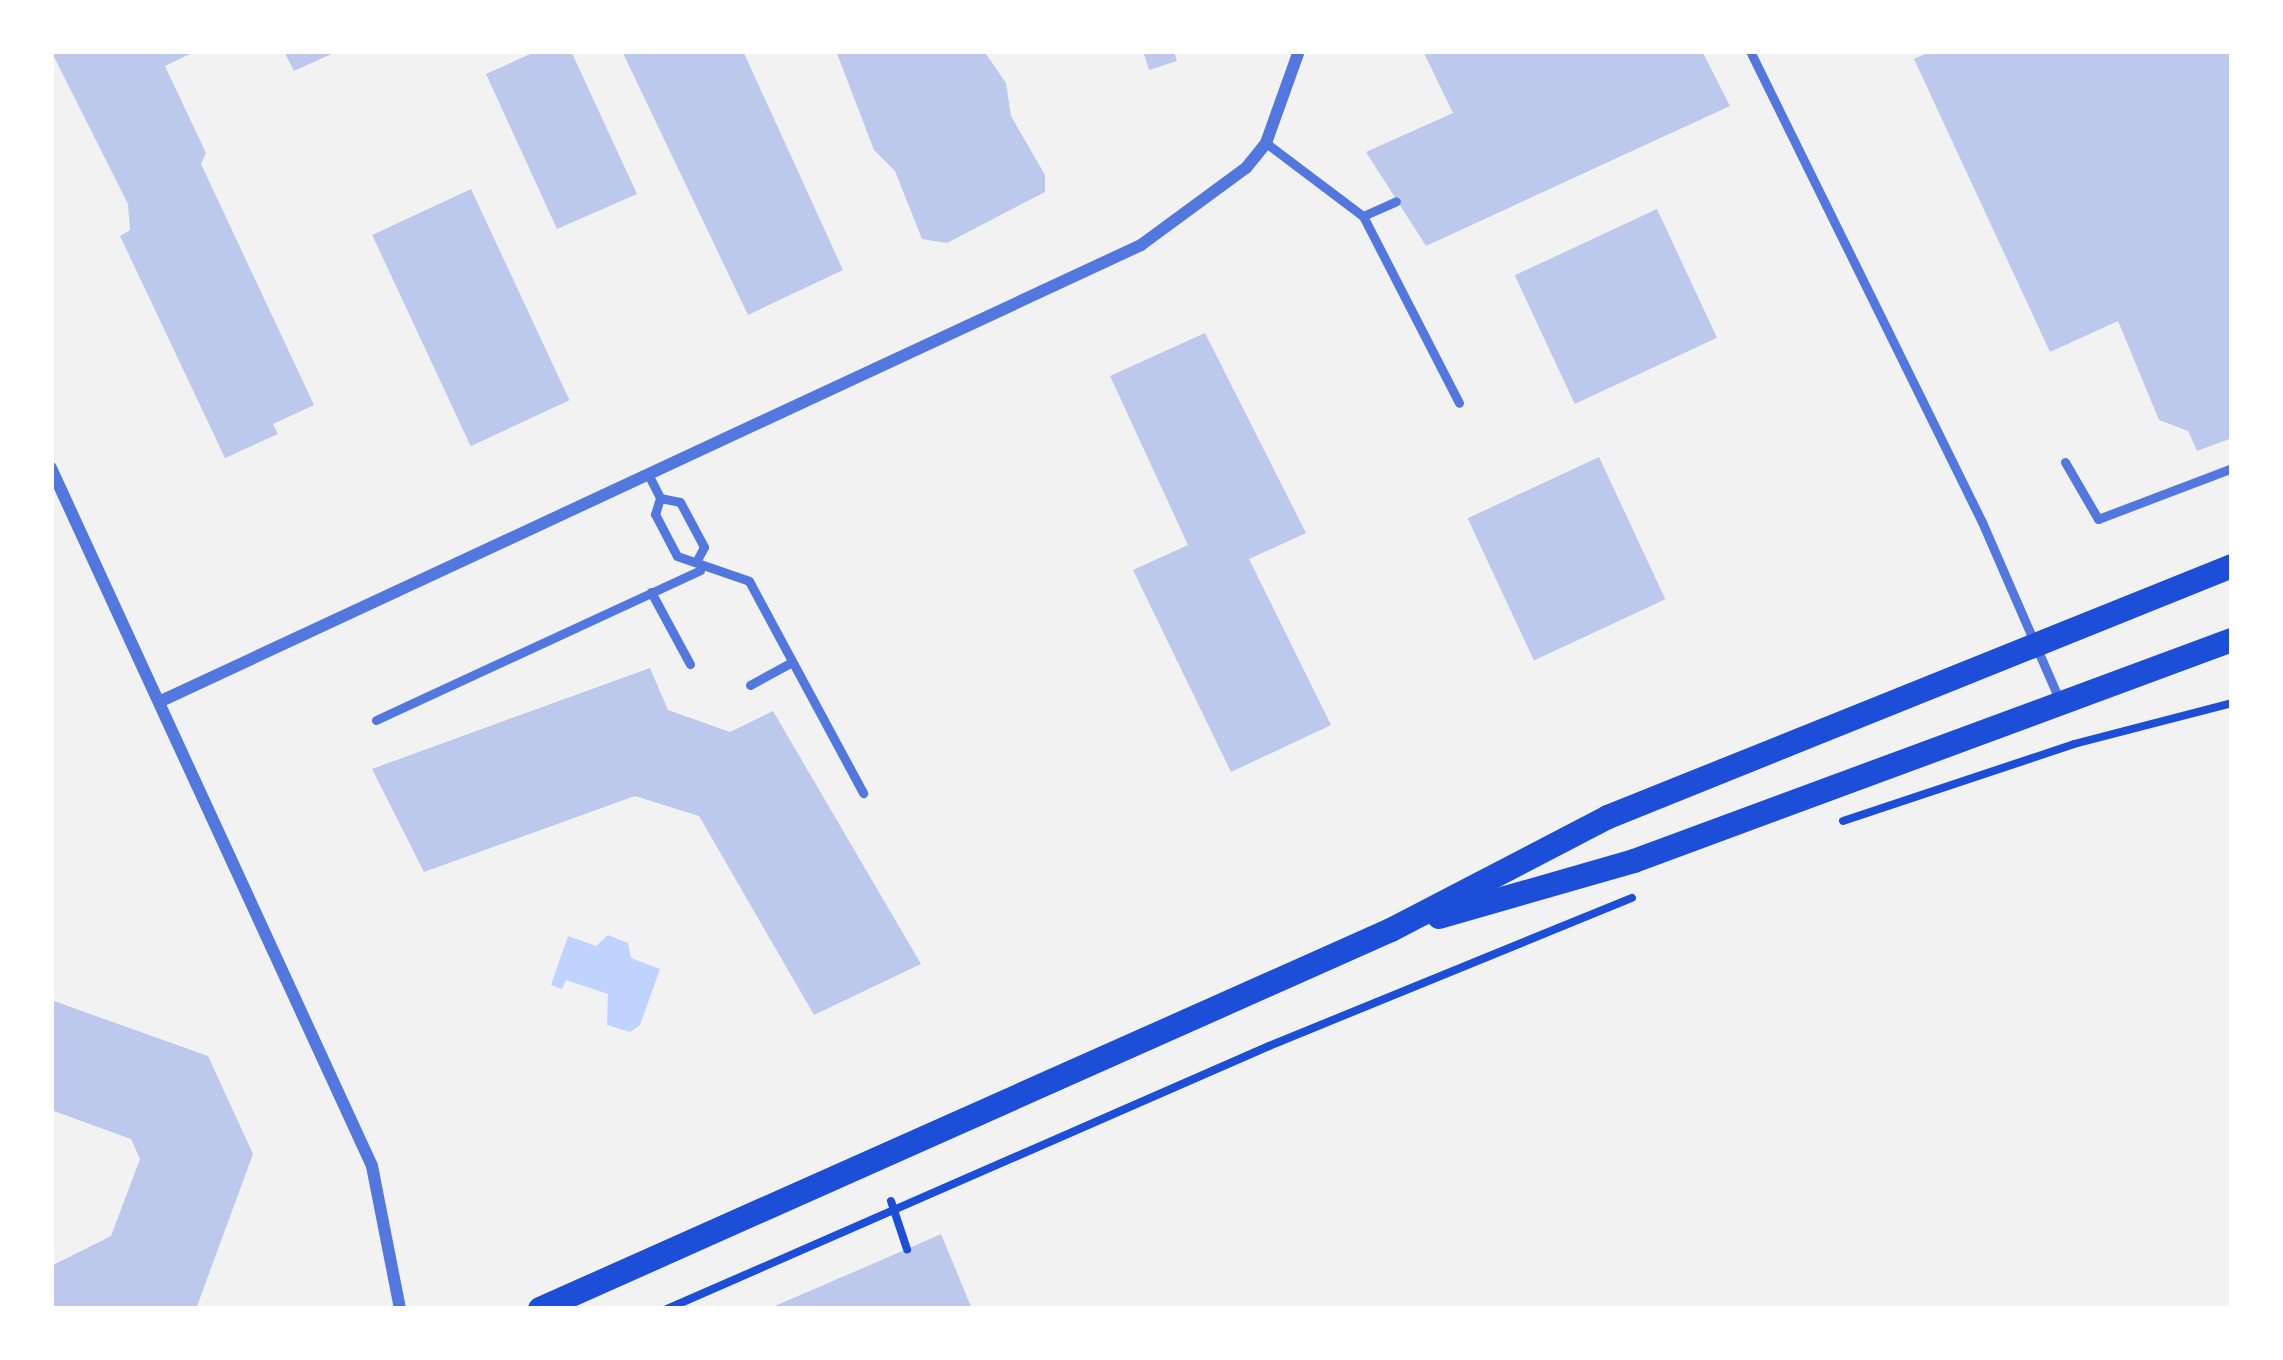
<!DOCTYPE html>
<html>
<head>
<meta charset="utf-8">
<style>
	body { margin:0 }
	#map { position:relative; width:2283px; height:1360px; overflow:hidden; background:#f2f2f2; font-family:"Titillium Web",sans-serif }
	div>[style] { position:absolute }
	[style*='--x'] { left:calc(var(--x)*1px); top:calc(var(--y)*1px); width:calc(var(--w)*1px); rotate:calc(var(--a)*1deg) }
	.water>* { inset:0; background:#bfd3fe }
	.building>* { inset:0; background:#bdc9ec; transform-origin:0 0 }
	.path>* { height:8px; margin:-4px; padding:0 4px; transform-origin:4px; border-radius:4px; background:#1d4ed8 }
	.service>* { height:9px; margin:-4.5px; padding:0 4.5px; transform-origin:4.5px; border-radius:4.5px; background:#5277de }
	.minor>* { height:12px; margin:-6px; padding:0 6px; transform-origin:6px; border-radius:6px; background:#5277de }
	.secondary>* { height:24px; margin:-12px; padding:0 12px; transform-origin:12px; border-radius:12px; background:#1d4ed8 }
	span { translate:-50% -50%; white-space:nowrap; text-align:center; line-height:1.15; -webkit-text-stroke:12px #fff; paint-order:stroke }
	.frame { position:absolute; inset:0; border:54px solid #fff; pointer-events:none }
</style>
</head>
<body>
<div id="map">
	<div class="water">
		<i style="clip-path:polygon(608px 935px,628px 943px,631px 958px,660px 969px,640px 1025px,630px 1032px,607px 1025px,608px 994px,566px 980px,562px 989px,551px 985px,568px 936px,596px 946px)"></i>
	</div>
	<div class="building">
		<i style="clip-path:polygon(51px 51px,196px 51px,165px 66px,206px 153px,201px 164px,314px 405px,273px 424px,278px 434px,225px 458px,120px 236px,130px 230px,128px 204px)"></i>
		<i style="clip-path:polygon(284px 51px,338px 51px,294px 71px)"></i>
		<i style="clip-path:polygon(537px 51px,571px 51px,637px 194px,557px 229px,486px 74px)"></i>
		<i style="clip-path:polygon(622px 51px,743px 51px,843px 270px,748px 315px)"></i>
		<i style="clip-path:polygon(836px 51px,984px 51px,1006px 83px,1011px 116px,1045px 175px,1045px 192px,947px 243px,922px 239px,895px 171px,874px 150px)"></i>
		<i style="clip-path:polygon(1143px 51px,1174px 51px,1177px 61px,1149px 70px)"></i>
		<i style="clip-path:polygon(1423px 51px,1702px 51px,1730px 106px,1426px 246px,1366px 152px,1453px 113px)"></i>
		<i style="clip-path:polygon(1932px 51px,2232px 51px,2232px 438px,2197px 451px,2188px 431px,2159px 420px,2118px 321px,2050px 352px,1914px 59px)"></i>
		<i style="left:471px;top:189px;width:233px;height:109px;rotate:65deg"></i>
		<i style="left:1657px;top:209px;width:142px;height:157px;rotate:65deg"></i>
		<i style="clip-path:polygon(1205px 333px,1306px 533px,1249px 559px,1331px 725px,1231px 772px,1133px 570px,1188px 545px,1110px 376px)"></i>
		<i style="left:1599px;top:457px;width:157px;height:145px;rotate:65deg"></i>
		<i style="clip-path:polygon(650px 668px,668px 710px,730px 732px,773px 711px,921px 964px,814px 1015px,699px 816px,635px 796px,424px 872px,372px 769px)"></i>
		<i style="clip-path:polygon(51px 1000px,208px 1056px,253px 1154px,196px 1309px,51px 1309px,51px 1266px,111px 1236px,140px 1159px,131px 1139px,51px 1110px)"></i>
		<i style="clip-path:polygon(941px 1234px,972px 1309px,768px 1309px,907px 1249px)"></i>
	</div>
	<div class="path">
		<i style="--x:1843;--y:821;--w:243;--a:-18.4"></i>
		<i style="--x:2074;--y:744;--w:163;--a:-14.5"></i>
		<i style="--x:891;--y:1201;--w:51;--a:71.6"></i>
		<i style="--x:667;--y:1309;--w:657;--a:-23.6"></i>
		<i style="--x:1269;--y:1046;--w:392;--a:-22.2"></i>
	</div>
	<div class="service">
		<i style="--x:1750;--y:51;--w:525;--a:63.78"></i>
		<i style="--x:1982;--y:522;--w:195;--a:66.5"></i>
		<i style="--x:1266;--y:143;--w:121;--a:37"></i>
		<i style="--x:1363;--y:216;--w:210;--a:62.8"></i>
		<i style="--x:1363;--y:216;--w:36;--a:-24"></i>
		<i style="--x:2065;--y:462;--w:66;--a:59.9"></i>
		<i style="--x:2098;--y:519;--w:143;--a:-20.8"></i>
		<i style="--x:648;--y:474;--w:27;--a:63"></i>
		<i style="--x:660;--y:498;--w:17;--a:107"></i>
		<i style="--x:655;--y:514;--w:47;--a:62.4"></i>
		<i style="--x:677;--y:556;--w:76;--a:19.1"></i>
		<i style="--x:749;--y:581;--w:241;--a:61.7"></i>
		<i style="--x:660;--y:498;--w:20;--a:11"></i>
		<i style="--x:680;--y:502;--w:51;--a:61.9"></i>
		<i style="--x:704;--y:547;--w:17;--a:118"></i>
		<i style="--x:651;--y:592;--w:82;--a:61.6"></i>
		<i style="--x:750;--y:685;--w:48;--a:-28.7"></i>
		<i style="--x:376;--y:720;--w:357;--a:-24.8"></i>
	</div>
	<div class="minor">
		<i style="--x:51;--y:468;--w:768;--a:65.3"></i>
		<i style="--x:372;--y:1166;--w:146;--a:78.9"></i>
		<i style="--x:161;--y:701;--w:1081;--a:-24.95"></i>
		<i style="--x:1141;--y:245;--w:130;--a:-36.3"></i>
		<i style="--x:1246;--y:168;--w:32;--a:-51"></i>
		<i style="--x:1266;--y:143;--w:98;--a:-70.3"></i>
	</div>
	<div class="secondary">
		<i style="--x:1439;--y:917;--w:203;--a:-16"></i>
		<i style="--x:1634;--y:861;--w:638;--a:-20.28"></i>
		<i style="--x:540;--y:1309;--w:932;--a:-24.01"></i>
		<i style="--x:1391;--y:930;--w:245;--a:-27.5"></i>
		<i style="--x:1608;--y:817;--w:673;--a:-21.91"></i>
	</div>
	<div class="frame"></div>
</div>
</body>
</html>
